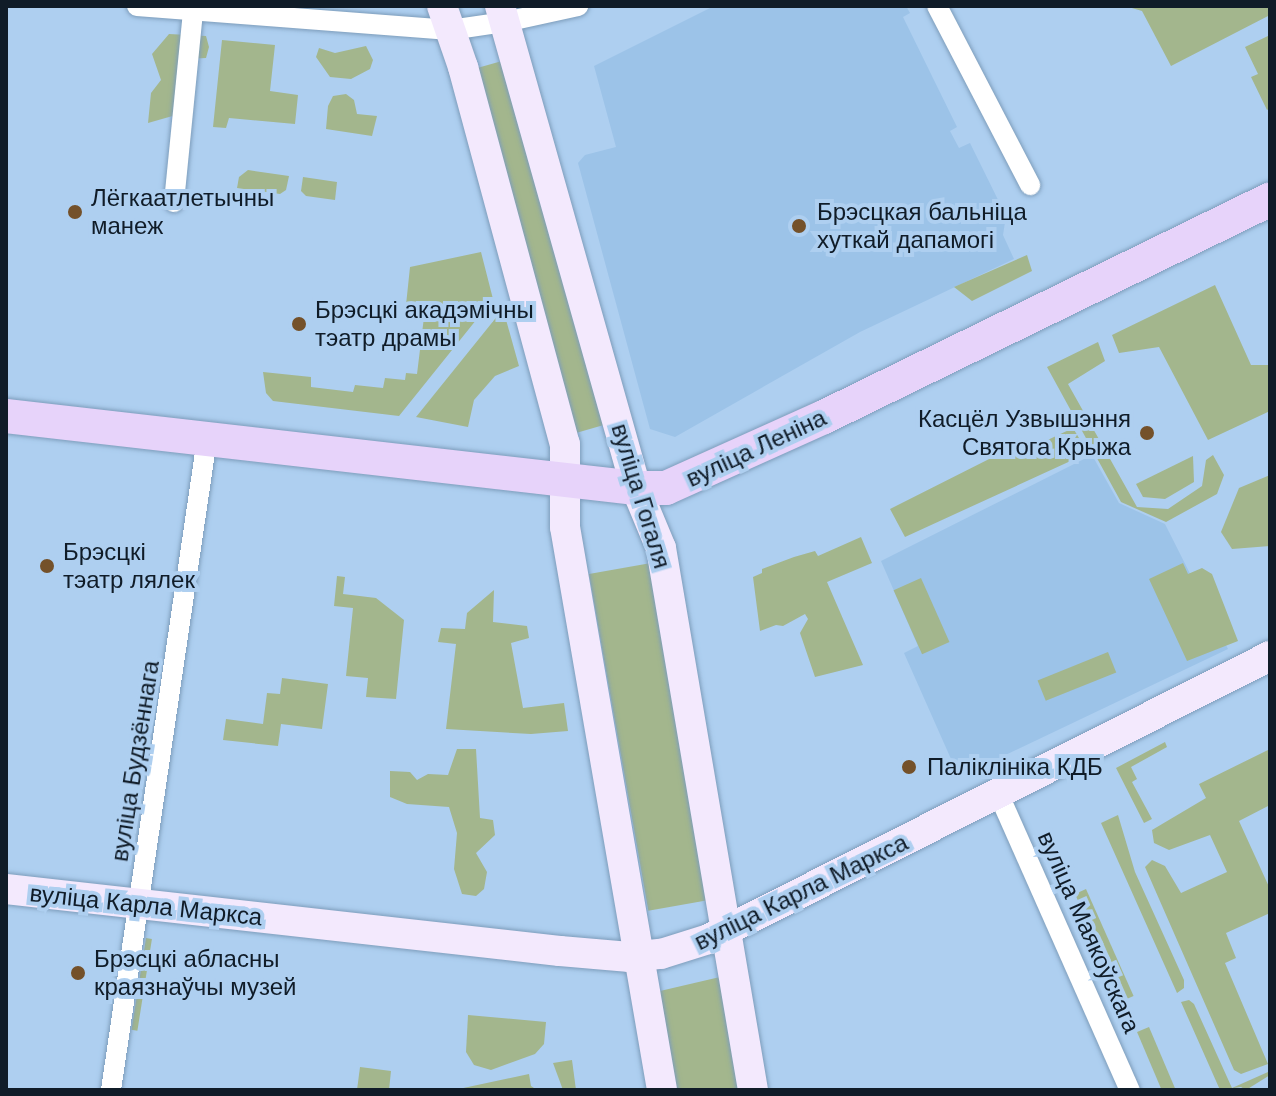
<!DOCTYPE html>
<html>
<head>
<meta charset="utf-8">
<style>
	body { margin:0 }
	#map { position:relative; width:1276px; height:1096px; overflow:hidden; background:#aecff0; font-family:Arial,sans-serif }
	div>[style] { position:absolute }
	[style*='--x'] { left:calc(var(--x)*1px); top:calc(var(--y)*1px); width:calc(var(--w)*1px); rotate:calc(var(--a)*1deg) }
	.built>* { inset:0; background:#9cc3e8 }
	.green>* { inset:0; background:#a3b68d; transform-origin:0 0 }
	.roads { filter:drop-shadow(0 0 2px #7d9dbb) drop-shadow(0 0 2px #7d9dbb) }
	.street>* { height:20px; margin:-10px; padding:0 10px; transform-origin:10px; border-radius:10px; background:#fff }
	.secondary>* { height:30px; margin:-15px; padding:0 15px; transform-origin:15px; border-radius:15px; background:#f3e9fd }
	.primary>* { height:34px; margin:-17px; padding:0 17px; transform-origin:17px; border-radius:17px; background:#e7d3fa }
	.dots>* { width:22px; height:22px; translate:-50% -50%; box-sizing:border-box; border:4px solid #aecff0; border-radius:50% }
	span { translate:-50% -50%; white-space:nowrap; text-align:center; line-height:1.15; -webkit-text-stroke:8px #aecff0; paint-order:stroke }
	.poi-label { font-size:24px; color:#101c28 }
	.left { translate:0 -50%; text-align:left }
	.right { translate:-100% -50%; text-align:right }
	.street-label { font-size:24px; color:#101c28 }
	.frame { position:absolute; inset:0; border:8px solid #101c28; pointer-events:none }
</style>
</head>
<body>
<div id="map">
	<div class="built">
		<i style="clip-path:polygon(714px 6px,906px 6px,910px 13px,903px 17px,957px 127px,950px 131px,959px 148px,970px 143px,1006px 216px,1003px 235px,1014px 259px,860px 332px,675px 437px,650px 429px,578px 163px,585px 155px,616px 147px,594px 66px)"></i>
		<i style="clip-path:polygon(1092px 455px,1119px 503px,1165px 524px,1228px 649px,959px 777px,904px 653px,918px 646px,881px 561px)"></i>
	</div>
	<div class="green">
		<i style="clip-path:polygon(1125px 6px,1270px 6px,1270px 15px,1171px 66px,1142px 11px)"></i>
		<i style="clip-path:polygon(169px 34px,206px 36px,209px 47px,206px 58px,184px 59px,176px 115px,148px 123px,151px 93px,161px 80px,152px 54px)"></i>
		<i style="clip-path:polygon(1270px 35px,1270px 108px,1267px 110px,1251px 77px,1258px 74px,1245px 47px)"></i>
		<i style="clip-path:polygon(222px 40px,275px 45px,270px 91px,298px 95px,295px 124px,229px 118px,226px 128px,213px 127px)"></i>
		<i style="clip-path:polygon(366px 46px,373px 60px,370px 69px,351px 79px,330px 77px,316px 57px,319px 48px,335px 53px)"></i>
		<i style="left:502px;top:61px;width:378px;height:34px;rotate:74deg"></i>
		<i style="clip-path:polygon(346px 94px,354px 100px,357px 114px,377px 116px,372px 136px,326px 129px,328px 106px,333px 96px)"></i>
		<i style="clip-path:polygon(248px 170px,289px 176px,286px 190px,280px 194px,237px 188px,239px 177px)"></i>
		<i style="clip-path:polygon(303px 177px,337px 182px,335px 200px,306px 196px,301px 191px)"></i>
		<i style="clip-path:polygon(481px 252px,493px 299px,399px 416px,273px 401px,266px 393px,263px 372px,311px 377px,311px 387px,353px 392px,355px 385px,383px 388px,385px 378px,405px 380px,406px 373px,417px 374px,424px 317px,413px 313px,414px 306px,406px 305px,410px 267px)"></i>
		<i style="clip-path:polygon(1027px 255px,1032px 271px,972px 301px,954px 287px)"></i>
		<i style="clip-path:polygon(1215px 285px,1251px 365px,1270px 365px,1270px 411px,1208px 440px,1159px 347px,1119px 353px,1112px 335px)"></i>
		<i style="clip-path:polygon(503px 309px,519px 366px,495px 376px,474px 400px,468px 427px,416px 417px)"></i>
		<i style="clip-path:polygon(1098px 342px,1105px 361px,1068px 384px,1137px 507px,1168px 509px,1202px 486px,1206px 460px,1213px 455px,1224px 475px,1217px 494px,1166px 522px,1121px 502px,1047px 367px)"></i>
		<i style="clip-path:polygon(1073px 428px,1088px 453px,905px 537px,890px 509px,1005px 451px,1018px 454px)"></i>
		<i style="clip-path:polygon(1193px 456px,1194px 482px,1165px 499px,1143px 497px,1136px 484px)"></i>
		<i style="clip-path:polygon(1270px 475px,1270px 546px,1232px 549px,1221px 532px,1239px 488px)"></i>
		<i style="clip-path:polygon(861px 537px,872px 563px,827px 582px,863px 665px,815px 677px,800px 633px,808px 619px,805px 614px,783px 626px,776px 625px,760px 631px,753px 577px,762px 573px,762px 569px,794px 557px,815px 551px,818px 556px)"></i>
		<i style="left:651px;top:563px;width:342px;height:63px;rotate:80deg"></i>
		<i style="clip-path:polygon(1183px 563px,1188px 574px,1202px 568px,1212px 574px,1238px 641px,1187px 661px,1149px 579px)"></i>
		<i style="clip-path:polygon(337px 576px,345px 577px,343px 594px,376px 598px,404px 620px,396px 699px,366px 697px,368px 678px,346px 676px,353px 608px,334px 606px)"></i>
		<i style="left:921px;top:578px;width:70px;height:30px;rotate:66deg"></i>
		<i style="clip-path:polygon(494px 590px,493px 622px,527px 626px,529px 638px,511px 643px,523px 708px,564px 703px,568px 731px,531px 734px,446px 729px,456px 644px,438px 642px,441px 628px,465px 629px,467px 613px)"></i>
		<i style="left:1108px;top:652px;width:22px;height:76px;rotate:68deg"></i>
		<i style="clip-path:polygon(282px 678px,328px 684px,322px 729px,281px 724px,278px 746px,223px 740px,226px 719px,263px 724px,267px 693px,280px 694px)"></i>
		<i style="clip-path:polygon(1165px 742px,1167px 747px,1131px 767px,1137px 779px,1132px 782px,1152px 819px,1144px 823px,1116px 768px)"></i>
		<i style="clip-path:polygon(457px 749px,476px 749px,480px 818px,493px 820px,495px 835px,476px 853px,487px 872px,484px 889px,476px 896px,462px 894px,454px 869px,457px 833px,449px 807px,407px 804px,390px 797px,390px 771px,410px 772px,417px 780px,428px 774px,448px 775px)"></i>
		<i style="clip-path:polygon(1270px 749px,1270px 805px,1239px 821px,1270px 889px,1270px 913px,1226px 933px,1236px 958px,1225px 963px,1268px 1064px,1241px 1074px,1234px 1070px,1145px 867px,1152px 860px,1165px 866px,1181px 893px,1227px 872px,1210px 835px,1169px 850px,1154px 843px,1152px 830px,1206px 798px,1199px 784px)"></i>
		<i style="clip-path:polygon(1118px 815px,1135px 872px,1184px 980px,1184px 988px,1177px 993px,1101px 823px)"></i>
		<i style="left:1086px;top:889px;width:117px;height:12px;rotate:66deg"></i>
		<i style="left:146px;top:938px;width:6px;height:93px;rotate:9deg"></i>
		<i style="clip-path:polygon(720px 977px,740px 1090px,676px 1090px,660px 991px)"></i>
		<i style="clip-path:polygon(1189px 1000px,1194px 1004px,1232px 1088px,1268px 1072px,1269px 1066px,1270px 1075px,1246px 1090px,1241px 1087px,1220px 1090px,1181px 1002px)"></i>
		<i style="clip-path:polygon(468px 1015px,546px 1022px,544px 1044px,535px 1054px,491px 1070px,474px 1065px,466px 1052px)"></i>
		<i style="left:1149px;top:1027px;width:69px;height:13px;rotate:67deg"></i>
		<i style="clip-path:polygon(572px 1060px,576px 1090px,563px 1090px,553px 1063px)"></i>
		<i style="clip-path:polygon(360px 1067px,391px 1071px,389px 1090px,357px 1090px)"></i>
		<i style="clip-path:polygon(529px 1074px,531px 1086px,537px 1090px,454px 1090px)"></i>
	</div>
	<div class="roads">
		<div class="street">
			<i style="--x:137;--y:6;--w:314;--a:4.4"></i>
			<i style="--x:450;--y:30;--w:56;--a:-8.3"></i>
			<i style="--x:505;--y:22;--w:75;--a:-12.4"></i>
			<i style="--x:937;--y:6;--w:202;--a:62.5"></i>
			<i style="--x:174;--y:202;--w:193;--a:-84.3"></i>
			<i style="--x:999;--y:795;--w:323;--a:66.1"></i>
			<i style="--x:111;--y:1090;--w:658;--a:-81.61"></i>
		</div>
		<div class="secondary">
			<i style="--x:442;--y:6;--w:65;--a:71"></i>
			<i style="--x:463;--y:67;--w:391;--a:74.9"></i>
			<i style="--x:565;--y:444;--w:83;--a:90"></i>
			<i style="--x:565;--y:527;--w:571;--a:80.22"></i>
			<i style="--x:500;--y:6;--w:501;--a:74.24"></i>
			<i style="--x:636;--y:488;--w:65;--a:67.4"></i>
			<i style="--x:661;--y:548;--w:550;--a:80.37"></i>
			<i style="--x:6;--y:889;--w:557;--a:6.39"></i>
			<i style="--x:560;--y:951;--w:70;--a:4.9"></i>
			<i style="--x:630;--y:957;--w:31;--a:-6"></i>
			<i style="--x:661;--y:954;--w:50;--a:-17.4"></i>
			<i style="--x:709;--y:939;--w:628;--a:-26.77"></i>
		</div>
		<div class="primary">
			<i style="--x:6;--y:416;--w:634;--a:6.52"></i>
			<i style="--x:636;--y:488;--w:30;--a:0"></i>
			<i style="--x:666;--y:488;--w:173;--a:-24.2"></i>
			<i style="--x:824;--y:417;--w:496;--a:-26"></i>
		</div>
	</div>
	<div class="dots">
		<i style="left:75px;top:212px;background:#74512a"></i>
		<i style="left:799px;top:226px;background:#74512a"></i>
		<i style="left:299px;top:324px;background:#74512a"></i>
		<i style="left:1147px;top:433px;background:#74512a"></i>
		<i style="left:47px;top:566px;background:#74512a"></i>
		<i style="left:909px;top:767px;background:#74512a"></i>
		<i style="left:78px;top:973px;background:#74512a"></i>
	</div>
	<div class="poi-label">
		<span class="left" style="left:91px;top:212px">Лёгкаатлетычны<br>манеж</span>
		<span class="left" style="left:817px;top:226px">Брэсцкая бальніца<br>хуткай дапамогі</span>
		<span class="left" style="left:315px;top:324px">Брэсцкі акадэмічны<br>тэатр драмы</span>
		<span class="right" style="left:1131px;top:433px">Касцёл Узвышэння<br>Святога Крыжа</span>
		<span class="left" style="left:63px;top:566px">Брэсцкі<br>тэатр лялек</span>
		<span class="left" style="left:927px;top:767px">Паліклініка КДБ</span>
		<span class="left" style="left:94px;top:973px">Брэсцкі абласны<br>краязнаўчы музей</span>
	</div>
	<div class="street-label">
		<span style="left:756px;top:448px;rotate:-25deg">вуліца Леніна</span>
		<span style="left:641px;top:496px;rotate:73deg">вуліца Гогаля</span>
		<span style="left:135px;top:761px;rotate:-81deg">вуліца Будзённага</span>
		<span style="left:801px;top:892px;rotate:-26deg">вуліца Карла Маркса</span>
		<span style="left:146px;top:905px;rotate:6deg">вуліца Карла Маркса</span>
		<span style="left:1089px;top:932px;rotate:66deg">вуліца Маякоўскага</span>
	</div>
	<div class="frame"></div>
</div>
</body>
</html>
